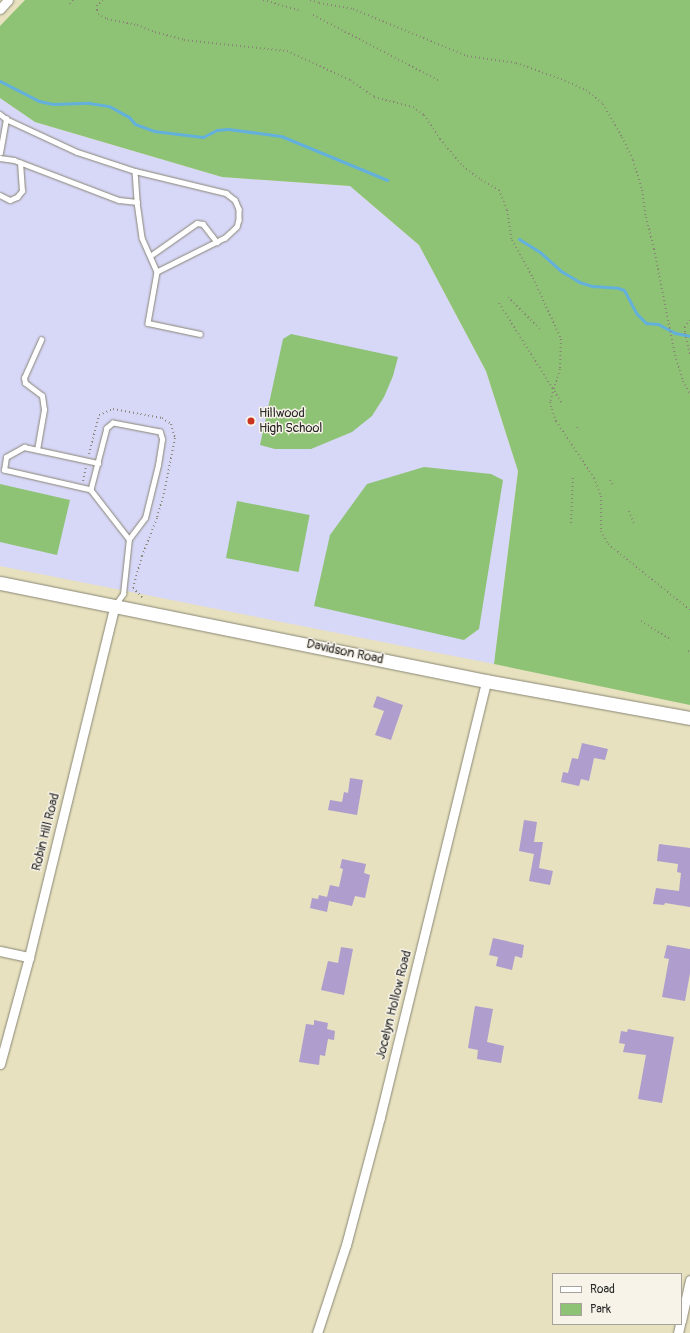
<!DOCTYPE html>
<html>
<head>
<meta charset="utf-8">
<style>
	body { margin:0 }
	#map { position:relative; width:690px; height:1333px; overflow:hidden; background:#e7e1bf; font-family:Pangolin,sans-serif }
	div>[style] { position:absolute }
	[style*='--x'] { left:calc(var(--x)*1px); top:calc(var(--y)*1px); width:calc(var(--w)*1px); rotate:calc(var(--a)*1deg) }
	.built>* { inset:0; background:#d7d7f8 }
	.green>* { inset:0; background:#8ec375; transform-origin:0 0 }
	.stream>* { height:3px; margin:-1.5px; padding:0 1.5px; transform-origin:1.5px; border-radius:1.5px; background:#63b0dc }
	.building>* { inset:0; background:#ae9dcd }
	.path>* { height:2px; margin-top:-1px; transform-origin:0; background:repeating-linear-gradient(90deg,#898675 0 1px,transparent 0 4px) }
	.roads { filter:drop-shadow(0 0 1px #898675) drop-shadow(0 0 1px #898675) }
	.lane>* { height:4.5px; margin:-2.25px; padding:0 2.25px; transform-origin:2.25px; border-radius:2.25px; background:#fff }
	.street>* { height:9px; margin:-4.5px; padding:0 4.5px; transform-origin:4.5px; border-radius:4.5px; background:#fff }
	.secondary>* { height:13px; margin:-6.5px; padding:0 6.5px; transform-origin:6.5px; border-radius:6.5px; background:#fff }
	.dots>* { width:11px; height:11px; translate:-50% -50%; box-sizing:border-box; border:2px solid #f7f3e8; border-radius:50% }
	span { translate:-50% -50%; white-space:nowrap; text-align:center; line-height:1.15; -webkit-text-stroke:3px #f7f3e8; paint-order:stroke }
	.poi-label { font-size:13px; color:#2b2b2b }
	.left { translate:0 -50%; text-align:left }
	.street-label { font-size:13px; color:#2b2b2b }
	.legend { position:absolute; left:552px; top:1273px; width:130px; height:52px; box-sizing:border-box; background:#f7f3e8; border:1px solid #a5a39c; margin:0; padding:5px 7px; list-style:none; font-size:12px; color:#2b2b2b }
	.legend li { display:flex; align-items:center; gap:8px; height:20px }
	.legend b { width:20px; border:1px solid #a5a39c }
</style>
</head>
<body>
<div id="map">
	<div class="built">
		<i style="clip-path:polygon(0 98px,35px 122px,222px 177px,350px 186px,419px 245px,486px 371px,518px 471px,494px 664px,0 566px)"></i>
	</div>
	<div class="green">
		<i style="clip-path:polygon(25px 0,690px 0,690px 705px,494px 664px,518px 471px,486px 371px,419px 245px,350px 186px,222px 177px,35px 122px,0 98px,0 26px)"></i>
		<i style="clip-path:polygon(291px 334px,398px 357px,393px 376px,384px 397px,372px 416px,352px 432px,311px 449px,275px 449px,260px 445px,283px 339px)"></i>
		<i style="clip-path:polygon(424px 467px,491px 474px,503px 480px,479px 629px,464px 640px,314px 606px,330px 535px,367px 484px)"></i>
		<i style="clip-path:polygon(0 484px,70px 500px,57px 555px,0 542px)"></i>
		<i style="left:237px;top:501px;width:74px;height:58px;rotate:11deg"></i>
	</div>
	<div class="stream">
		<i style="--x:0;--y:81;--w:44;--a:27.1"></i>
		<i style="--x:39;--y:101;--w:14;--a:12"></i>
		<i style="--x:53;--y:104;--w:36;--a:-2"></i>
		<i style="--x:89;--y:103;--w:20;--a:9"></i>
		<i style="--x:109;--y:106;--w:23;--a:29"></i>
		<i style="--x:129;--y:117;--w:9;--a:49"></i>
		<i style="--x:135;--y:124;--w:20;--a:20"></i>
		<i style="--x:154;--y:131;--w:49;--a:7"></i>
		<i style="--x:203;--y:137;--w:16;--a:-27"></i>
		<i style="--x:217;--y:130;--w:11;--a:-5"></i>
		<i style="--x:228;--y:129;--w:53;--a:7.5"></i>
		<i style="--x:281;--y:136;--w:115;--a:22.5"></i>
		<i style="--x:519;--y:239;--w:26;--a:32"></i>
		<i style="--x:541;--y:253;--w:27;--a:42"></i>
		<i style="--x:561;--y:271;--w:21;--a:31"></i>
		<i style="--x:579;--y:282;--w:14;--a:17"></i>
		<i style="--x:592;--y:286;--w:26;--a:4"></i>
		<i style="--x:618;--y:288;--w:6;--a:18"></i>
		<i style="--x:624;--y:290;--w:27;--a:62"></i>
		<i style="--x:637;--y:314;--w:13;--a:45"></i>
		<i style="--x:646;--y:323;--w:12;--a:5"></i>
		<i style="--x:658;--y:324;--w:19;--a:28"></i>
		<i style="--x:675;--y:333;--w:15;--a:11"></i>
	</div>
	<div class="building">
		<i style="clip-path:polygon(377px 696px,403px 705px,391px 740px,375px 735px,384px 711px,373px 707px)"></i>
		<i style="clip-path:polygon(582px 743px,608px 749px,605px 760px,594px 758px,589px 781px,581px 779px,579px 786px,561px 782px,563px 772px,568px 773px,572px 758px,578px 759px)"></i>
		<i style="clip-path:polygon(350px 778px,363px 780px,357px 815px,328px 810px,330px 800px,342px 802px,344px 792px,348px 793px)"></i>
		<i style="clip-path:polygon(524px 820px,537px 822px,534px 842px,543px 842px,539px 868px,553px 871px,550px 885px,529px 881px,534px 854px,519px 851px)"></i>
		<i style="clip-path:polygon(659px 844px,690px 848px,690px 907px,665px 903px,664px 905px,653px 904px,656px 888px,679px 891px,681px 873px,677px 872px,678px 864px,657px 861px)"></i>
		<i style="clip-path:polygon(342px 859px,366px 864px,364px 873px,370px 875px,365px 898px,355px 896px,352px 906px,329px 901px,327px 912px,310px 908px,312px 898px,318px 899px,319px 895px,327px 897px,330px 885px,339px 887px,343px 869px,340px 868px)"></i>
		<i style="clip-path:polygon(493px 938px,524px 945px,522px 958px,515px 956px,512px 970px,496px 966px,498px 957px,489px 955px)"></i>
		<i style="clip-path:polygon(667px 945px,690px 949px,690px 973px,685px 1001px,662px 997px,669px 959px,664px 958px)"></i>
		<i style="clip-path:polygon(341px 947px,353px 949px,344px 995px,321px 990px,328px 961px,338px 963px)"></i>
		<i style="clip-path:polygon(475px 1006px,493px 1009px,487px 1042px,504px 1046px,501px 1063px,477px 1059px,478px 1050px,468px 1048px)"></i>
		<i style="clip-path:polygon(314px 1020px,328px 1023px,327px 1029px,335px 1031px,334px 1040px,328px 1039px,325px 1056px,320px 1055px,319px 1065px,299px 1062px,306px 1024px,314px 1025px)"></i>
		<i style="clip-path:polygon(628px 1029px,674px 1037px,662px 1103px,638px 1099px,646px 1055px,623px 1052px,625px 1044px,619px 1043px,621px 1031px,627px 1032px)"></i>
	</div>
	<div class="path">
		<i style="--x:103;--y:0;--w:8;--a:140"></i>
		<i style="--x:97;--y:5;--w:5;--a:90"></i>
		<i style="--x:97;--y:10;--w:4;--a:76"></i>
		<i style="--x:98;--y:14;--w:10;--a:29"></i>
		<i style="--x:107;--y:19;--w:31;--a:11"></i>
		<i style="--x:137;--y:25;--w:19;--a:21"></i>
		<i style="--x:155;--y:32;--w:30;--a:15"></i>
		<i style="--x:184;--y:40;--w:104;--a:6.1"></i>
		<i style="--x:287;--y:51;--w:69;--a:24.7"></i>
		<i style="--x:350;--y:80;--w:29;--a:35"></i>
		<i style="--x:374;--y:97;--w:40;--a:14.4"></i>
		<i style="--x:413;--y:107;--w:14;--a:36"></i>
		<i style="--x:424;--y:115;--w:29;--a:56"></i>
		<i style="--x:440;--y:139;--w:35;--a:50"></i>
		<i style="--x:463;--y:166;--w:23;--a:38"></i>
		<i style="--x:481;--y:180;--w:21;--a:29"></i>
		<i style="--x:499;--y:190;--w:22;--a:68"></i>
		<i style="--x:507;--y:210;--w:30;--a:81"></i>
		<i style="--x:512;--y:240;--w:43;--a:61.1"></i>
		<i style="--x:533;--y:278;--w:67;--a:65.3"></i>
		<i style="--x:561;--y:339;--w:30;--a:92"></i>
		<i style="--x:560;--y:369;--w:34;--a:107"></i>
		<i style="--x:550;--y:402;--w:7;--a:74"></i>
		<i style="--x:552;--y:409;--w:13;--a:72"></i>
		<i style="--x:556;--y:421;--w:69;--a:56.3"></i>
		<i style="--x:594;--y:478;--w:19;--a:69"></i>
		<i style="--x:601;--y:496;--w:35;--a:90"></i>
		<i style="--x:601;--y:531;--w:15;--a:62"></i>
		<i style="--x:608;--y:544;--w:105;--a:38.8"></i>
		<i style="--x:263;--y:0;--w:40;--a:16"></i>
		<i style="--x:310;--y:0;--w:9;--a:18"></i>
		<i style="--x:319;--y:3;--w:35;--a:10"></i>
		<i style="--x:353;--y:9;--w:123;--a:22.4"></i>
		<i style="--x:467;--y:56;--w:49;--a:8.1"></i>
		<i style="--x:516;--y:63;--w:48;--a:19.6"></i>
		<i style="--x:561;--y:79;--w:27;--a:24"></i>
		<i style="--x:586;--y:90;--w:22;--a:39"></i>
		<i style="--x:603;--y:104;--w:38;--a:60"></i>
		<i style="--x:622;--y:137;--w:25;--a:64"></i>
		<i style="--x:633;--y:160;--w:31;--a:73"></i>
		<i style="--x:642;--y:190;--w:27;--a:82"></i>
		<i style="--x:646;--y:217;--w:33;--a:76"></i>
		<i style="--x:654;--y:249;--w:108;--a:78.8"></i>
		<i style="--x:675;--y:355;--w:27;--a:73"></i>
		<i style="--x:683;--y:381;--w:15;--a:62"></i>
		<i style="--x:70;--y:4;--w:5;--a:-53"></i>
		<i style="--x:313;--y:15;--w:141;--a:27.5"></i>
		<i style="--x:508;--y:297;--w:47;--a:45"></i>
		<i style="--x:499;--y:303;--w:117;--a:57.9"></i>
		<i style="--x:690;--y:320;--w:9;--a:126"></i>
		<i style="--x:685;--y:327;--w:6;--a:90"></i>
		<i style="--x:685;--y:333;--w:23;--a:77"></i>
		<i style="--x:577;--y:427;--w:4;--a:63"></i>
		<i style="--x:89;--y:454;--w:40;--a:-75.6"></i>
		<i style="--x:99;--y:415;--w:15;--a:-23"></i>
		<i style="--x:113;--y:409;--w:50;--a:10.4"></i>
		<i style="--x:162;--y:418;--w:11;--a:34"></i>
		<i style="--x:171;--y:424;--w:15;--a:74"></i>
		<i style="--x:175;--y:438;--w:56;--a:101.3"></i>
		<i style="--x:164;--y:493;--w:26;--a:106"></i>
		<i style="--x:157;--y:518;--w:41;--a:111.5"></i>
		<i style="--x:142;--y:556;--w:33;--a:106"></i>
		<i style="--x:133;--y:588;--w:13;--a:45"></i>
		<i style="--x:610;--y:480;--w:6;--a:59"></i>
		<i style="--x:83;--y:481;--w:14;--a:-78"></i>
		<i style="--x:629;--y:511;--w:14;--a:69"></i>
		<i style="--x:571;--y:523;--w:48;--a:-87.6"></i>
		<i style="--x:641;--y:621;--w:36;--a:32"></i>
		<i style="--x:688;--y:651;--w:2;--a:27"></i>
	</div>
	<div class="roads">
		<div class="lane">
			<i style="--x:0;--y:114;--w:8;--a:40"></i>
			<i style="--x:6;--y:119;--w:78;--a:24.9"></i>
			<i style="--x:77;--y:152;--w:61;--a:18.1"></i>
			<i style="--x:135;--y:171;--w:31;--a:86"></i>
			<i style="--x:0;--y:153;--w:35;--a:-80"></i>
			<i style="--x:0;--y:158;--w:14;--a:8"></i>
			<i style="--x:14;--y:160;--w:112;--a:20.9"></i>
			<i style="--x:119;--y:200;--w:18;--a:6"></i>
			<i style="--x:137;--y:202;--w:36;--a:82"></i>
			<i style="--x:142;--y:238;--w:37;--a:66"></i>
			<i style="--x:157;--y:272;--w:52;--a:100"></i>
			<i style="--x:148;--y:323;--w:53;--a:11.9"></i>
			<i style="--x:135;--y:171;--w:94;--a:13.6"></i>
			<i style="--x:226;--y:193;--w:11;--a:38"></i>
			<i style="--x:235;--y:200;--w:10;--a:66"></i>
			<i style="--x:239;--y:209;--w:11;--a:90"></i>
			<i style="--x:239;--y:220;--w:7;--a:106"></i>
			<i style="--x:237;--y:227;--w:16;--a:137"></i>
			<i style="--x:225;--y:238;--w:76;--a:153.4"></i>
			<i style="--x:0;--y:195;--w:11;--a:27"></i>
			<i style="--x:10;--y:200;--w:8;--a:-23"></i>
			<i style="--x:17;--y:197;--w:8;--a:-50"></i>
			<i style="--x:22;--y:191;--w:28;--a:-94"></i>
			<i style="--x:150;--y:256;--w:57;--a:-35.1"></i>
			<i style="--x:197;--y:223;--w:6;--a:9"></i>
			<i style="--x:203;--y:224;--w:23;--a:52"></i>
			<i style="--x:37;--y:450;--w:41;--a:-80.1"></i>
			<i style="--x:44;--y:410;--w:14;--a:-98"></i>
			<i style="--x:42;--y:396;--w:21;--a:-143"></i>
			<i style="--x:25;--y:383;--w:5;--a:-101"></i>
			<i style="--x:24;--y:378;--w:42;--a:-65.9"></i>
			<i style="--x:91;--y:490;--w:89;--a:-167.1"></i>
			<i style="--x:4;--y:470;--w:13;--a:-81"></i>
			<i style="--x:6;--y:457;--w:21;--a:-29"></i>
			<i style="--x:24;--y:447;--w:76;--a:12.2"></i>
			<i style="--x:115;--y:605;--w:14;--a:-54"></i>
			<i style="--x:123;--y:594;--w:55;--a:-83.8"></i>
			<i style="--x:129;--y:539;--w:26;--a:-53"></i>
			<i style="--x:145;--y:518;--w:55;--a:-76.2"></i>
			<i style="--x:158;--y:465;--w:26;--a:-81"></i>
			<i style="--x:162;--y:439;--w:7;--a:-106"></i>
			<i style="--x:160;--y:432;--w:48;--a:-169.2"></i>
			<i style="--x:113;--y:423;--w:8;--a:140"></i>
			<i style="--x:107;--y:428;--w:64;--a:104.5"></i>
			<i style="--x:91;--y:490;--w:62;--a:52.2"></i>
		</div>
		<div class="street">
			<i style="--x:0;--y:9;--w:12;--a:-48"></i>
			<i style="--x:0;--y:951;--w:30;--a:12"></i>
			<i style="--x:0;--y:1064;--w:111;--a:-74.8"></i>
			<i style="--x:29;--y:957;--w:362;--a:-76.3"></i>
			<i style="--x:681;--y:1321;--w:42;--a:-77.6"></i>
			<i style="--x:317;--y:1333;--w:93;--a:-71.8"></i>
			<i style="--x:346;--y:1245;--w:132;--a:-75.1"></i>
			<i style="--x:380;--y:1117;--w:449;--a:-76.3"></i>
			<i style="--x:678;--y:1333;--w:9;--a:-77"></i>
		</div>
		<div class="secondary">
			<i style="--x:0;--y:583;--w:496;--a:11.4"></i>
			<i style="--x:486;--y:681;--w:207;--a:10.3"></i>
		</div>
	</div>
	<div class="dots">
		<i style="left:251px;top:421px;background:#c8321e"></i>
	</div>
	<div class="poi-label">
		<span class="left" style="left:259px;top:421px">Hillwood<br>High School</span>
	</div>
	<div class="street-label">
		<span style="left:345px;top:652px;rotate:12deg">Davidson Road</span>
		<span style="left:46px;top:832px;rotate:-76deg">Robin Hill Road</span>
		<span style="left:394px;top:1005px;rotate:-76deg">Jocelyn Hollow Road</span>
	</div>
	<ul class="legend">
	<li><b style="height:5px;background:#fff"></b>Road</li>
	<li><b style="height:11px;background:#8ec375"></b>Park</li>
	</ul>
</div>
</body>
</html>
